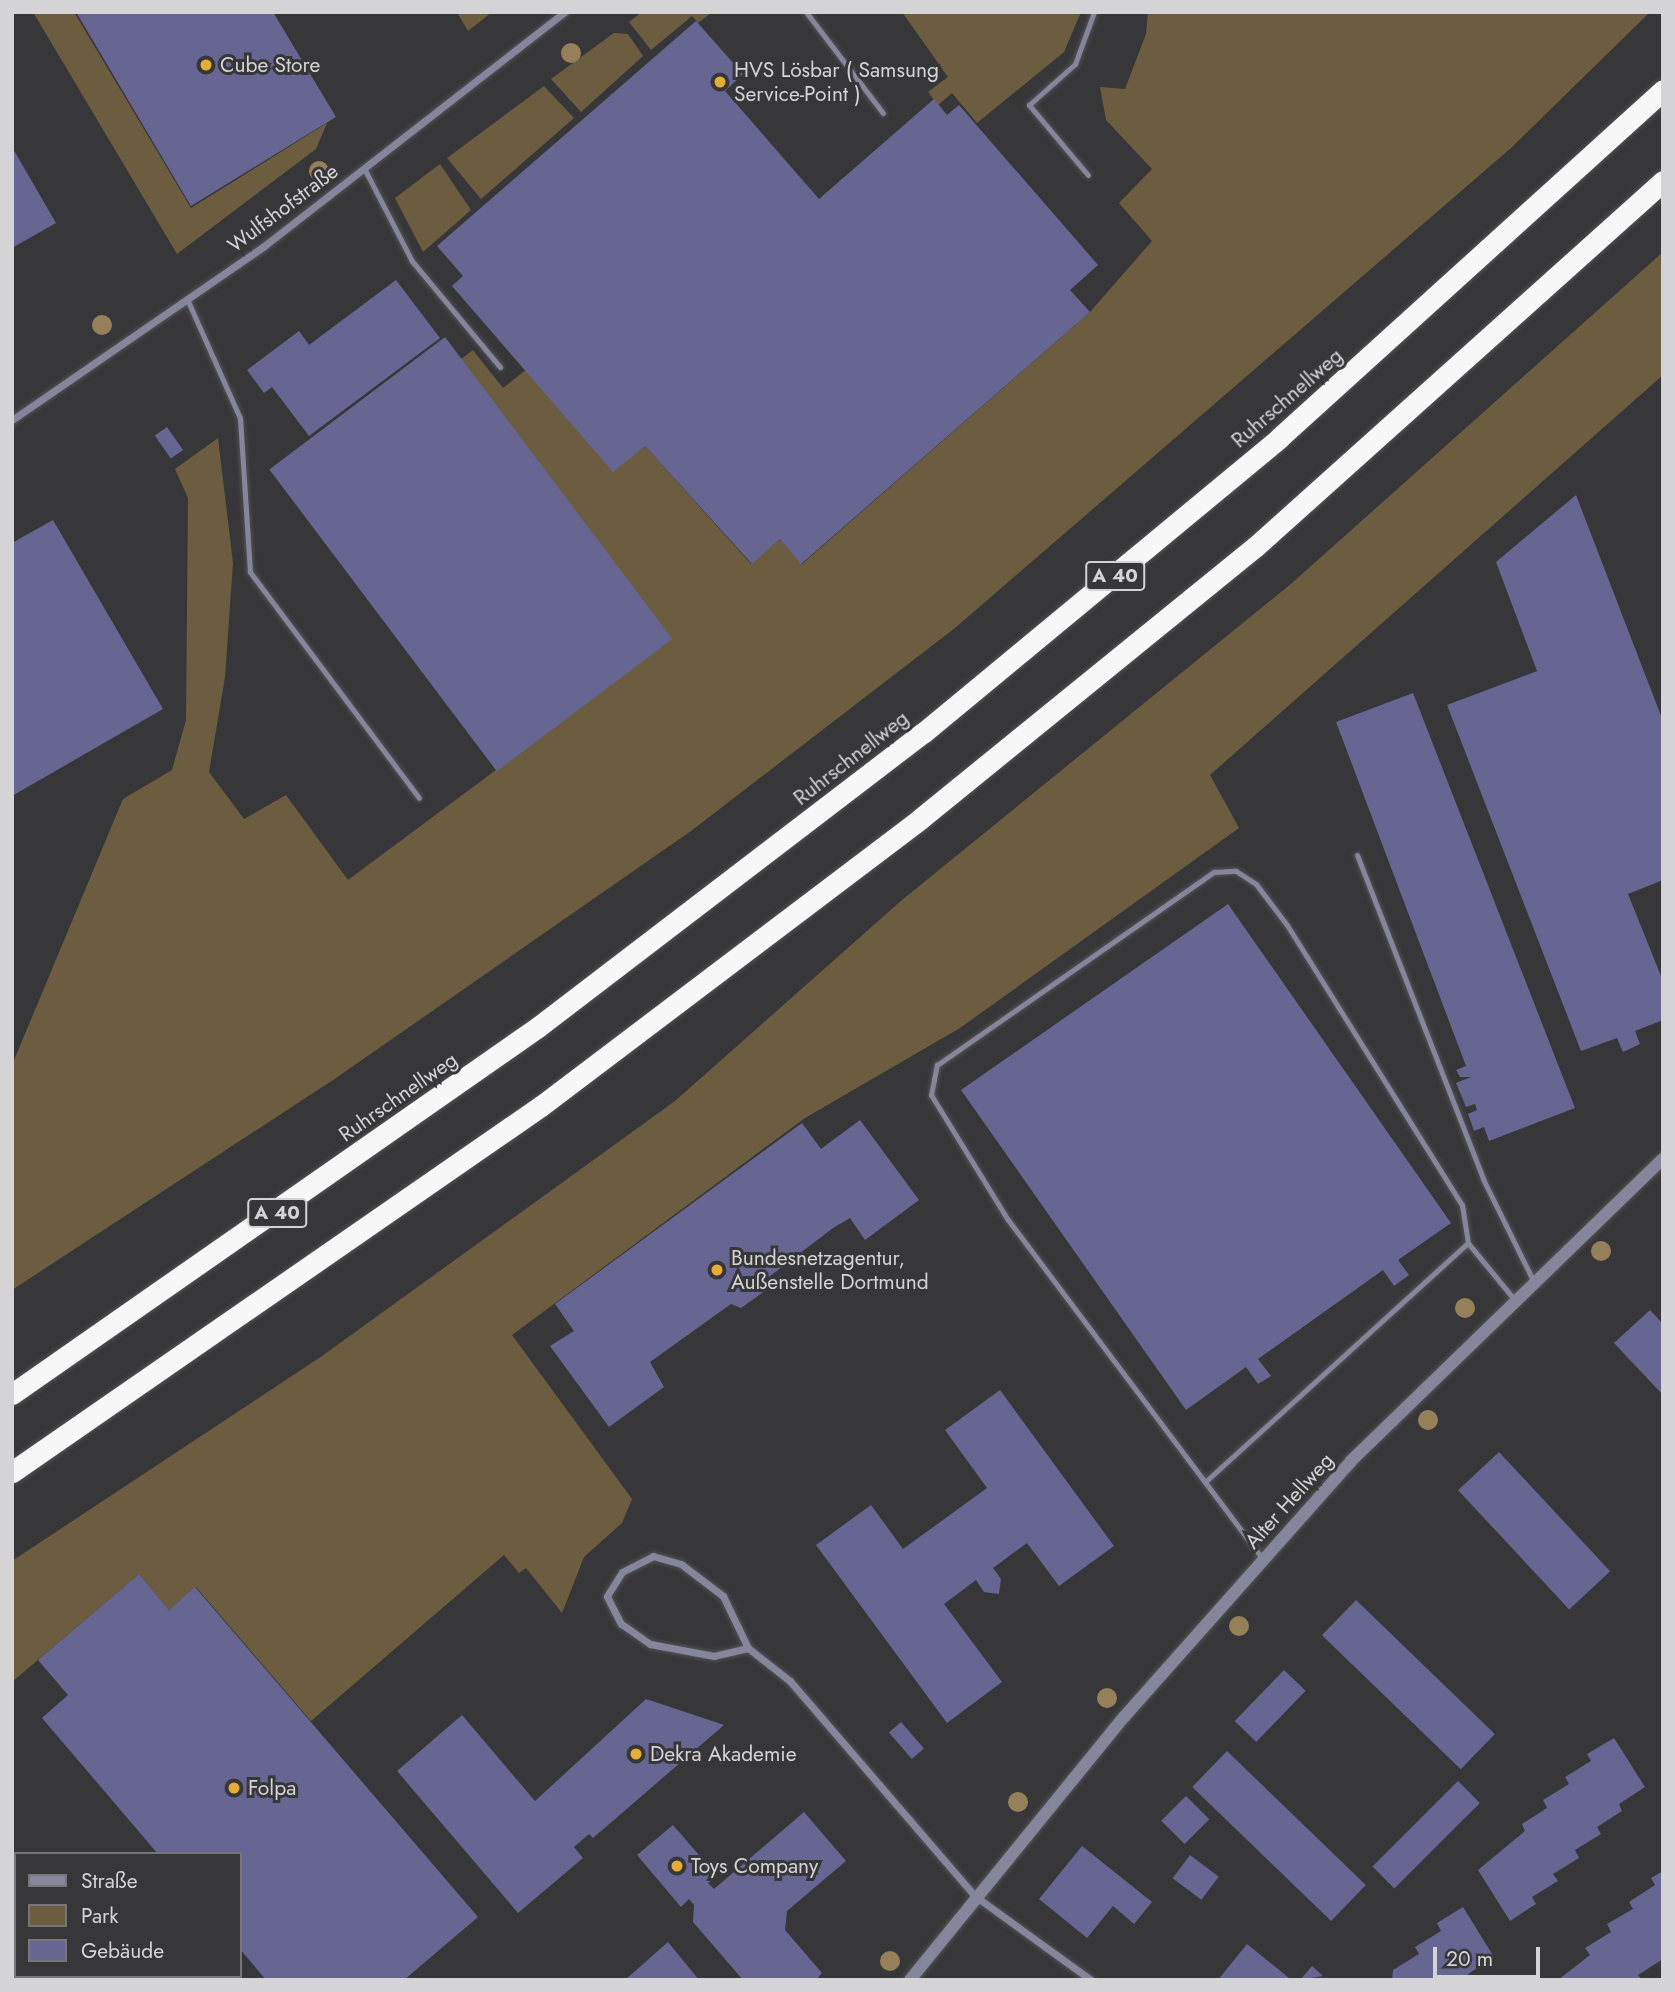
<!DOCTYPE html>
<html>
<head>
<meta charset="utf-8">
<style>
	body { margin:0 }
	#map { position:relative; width:1675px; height:1992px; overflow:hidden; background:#37373a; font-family:Jost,sans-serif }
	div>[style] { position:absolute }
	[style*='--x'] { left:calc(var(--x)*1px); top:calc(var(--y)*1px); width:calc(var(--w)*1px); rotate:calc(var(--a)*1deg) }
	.green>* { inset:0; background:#6c5d41 }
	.building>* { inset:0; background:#676592; transform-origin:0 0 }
	.roads { filter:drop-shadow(0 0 2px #535356) drop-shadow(0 0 2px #535356) }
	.service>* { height:5px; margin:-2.5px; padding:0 2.5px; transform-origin:2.5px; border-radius:2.5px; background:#85869b }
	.minor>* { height:7px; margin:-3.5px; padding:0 3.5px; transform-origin:3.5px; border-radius:3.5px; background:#85869b }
	.tertiary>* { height:12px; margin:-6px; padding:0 6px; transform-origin:6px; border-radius:6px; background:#85869b }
	.motorway>* { height:21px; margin:-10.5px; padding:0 10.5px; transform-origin:10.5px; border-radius:10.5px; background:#f7f7f7 }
	.trees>* { width:20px; height:20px; margin:-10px; border-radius:50%; background:#95805a }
	.dots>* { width:19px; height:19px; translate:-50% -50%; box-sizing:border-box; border:4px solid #37373a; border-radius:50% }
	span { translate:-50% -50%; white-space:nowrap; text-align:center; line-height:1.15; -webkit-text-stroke:6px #37373a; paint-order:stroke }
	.shield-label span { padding:2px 5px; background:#37373a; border:2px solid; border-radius:5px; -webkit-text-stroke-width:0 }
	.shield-label { font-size:19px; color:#d4d4d6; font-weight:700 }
	.poi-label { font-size:21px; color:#d4d4d6 }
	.left { translate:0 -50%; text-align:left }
	.street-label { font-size:21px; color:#d4d4d6 }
	.frame { position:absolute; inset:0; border:14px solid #d4d4d6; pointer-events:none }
	.legend { position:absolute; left:14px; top:1852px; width:228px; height:126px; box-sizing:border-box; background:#37373a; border:2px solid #767678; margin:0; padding:9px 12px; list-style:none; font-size:21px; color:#d4d4d6 }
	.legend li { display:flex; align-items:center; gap:14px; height:35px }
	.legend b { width:35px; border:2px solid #767678 }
	.scale { position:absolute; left:1433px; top:1947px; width:107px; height:32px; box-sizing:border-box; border:4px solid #d4d4d6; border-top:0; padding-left:9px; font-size:21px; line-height:24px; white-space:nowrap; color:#d4d4d6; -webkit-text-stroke:5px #37373a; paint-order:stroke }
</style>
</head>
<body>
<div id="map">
	<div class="green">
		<i style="clip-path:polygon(33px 12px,74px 12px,191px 208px,327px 123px,316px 149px,177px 254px)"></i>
		<i style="clip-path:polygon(457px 12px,492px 12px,468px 31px)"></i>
		<i style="clip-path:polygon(642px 12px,712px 12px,698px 23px,692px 16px,651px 50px,629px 22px)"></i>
		<i style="clip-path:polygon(902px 12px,1081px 12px,1064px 52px,977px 123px,952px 93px,938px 105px,928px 92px,948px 77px)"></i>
		<i style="clip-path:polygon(1148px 12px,1650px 12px,1511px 148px,955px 628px,691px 831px,336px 1078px,12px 1290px,12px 1065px,123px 799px,172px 770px,186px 720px,188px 498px,175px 469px,218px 438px,233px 563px,225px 677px,209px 772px,244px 819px,286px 795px,348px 880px,672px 639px,461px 359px,473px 350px,503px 388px,527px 369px,613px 471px,645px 446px,751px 564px,780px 539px,802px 564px,1090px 312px,1152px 241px,1119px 203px,1152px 169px,1106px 120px,1100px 87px,1125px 89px,1146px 34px)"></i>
		<i style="clip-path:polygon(614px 33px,628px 34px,643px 56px,581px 112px,551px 79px)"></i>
		<i style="clip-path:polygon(544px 86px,574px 118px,481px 199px,447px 158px)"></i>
		<i style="clip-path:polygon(440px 164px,471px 210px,423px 252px,395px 198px)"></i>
		<i style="clip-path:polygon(1663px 252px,1663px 375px,1210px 775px,1239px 828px,960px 1028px,805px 1118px,512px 1335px,632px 1499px,622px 1523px,584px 1557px,562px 1613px,526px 1568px,519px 1573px,504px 1555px,311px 1721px,196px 1587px,169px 1610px,139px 1574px,12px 1682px,12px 1561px,322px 1356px,675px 1101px,902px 900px,1292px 583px)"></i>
		<i style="clip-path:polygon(12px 1859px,16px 1976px,109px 1980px,12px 1980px)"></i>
	</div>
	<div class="building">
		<i style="clip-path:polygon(76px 12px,273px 12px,336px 117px,191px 206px)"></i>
		<i style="clip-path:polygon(696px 21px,743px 74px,725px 91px,819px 199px,934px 99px,947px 115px,959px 105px,1098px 265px,1070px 290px,1090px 312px,801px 564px,780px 539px,752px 564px,645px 446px,613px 472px,452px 286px,463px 276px,437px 246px)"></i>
		<i style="clip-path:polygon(12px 147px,56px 223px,12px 248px)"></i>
		<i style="clip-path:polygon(396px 280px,440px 338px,309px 436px,272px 387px,264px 393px,247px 370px,299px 331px,309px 345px)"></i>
		<i style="left:445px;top:337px;width:378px;height:220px;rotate:53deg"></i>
		<i style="left:167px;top:427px;width:28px;height:15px;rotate:55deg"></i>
		<i style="clip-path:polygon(1576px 495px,1663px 721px,1663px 880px,1628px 894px,1663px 981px,1663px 1020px,1635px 1031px,1640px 1044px,1623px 1052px,1617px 1038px,1581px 1051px,1447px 705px,1537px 671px,1496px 562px)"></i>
		<i style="clip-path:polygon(53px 520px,163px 709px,12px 796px,12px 543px)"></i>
		<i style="clip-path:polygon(1413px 693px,1575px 1108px,1489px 1141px,1484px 1127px,1474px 1131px,1468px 1114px,1477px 1110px,1475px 1104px,1466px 1107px,1456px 1083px,1471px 1077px,1460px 1077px,1456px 1070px,1466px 1066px,1336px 722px)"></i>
		<i style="clip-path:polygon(1228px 904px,1451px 1223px,1398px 1260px,1409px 1275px,1394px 1286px,1383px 1270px,1258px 1359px,1271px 1376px,1258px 1384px,1246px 1367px,1186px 1410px,961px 1090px)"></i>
		<i style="clip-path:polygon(860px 1120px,919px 1200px,865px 1240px,850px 1218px,833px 1228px,761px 1283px,766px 1290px,741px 1308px,731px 1304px,650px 1362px,664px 1387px,609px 1427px,550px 1346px,574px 1331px,555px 1304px,802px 1123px,821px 1149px)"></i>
		<i style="clip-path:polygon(1650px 1310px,1663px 1324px,1663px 1395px,1614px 1343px)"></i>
		<i style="clip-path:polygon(1000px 1390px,1114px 1546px,1059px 1586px,1027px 1543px,993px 1568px,1001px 1579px,999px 1594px,984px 1592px,976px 1580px,944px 1604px,1002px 1682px,947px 1723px,816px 1545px,871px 1505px,903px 1549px,987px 1488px,945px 1430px)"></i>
		<i style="left:1499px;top:1452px;width:163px;height:56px;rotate:47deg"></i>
		<i style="clip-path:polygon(139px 1574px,169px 1610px,195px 1587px,478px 1917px,404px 1980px,266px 1980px,240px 1949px,240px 1854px,158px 1854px,42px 1718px,68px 1695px,38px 1660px)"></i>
		<i style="left:1356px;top:1600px;width:193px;height:49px;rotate:44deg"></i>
		<i style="left:1284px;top:1670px;width:30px;height:71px;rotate:44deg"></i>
		<i style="clip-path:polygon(646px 1699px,724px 1725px,593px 1838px,589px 1834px,574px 1847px,583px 1858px,518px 1913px,397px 1771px,462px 1715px,535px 1801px)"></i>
		<i style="left:901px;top:1722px;width:35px;height:16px;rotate:49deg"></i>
		<i style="clip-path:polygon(1614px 1738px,1645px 1787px,1619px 1804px,1622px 1811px,1597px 1827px,1601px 1834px,1575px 1850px,1579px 1858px,1553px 1874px,1558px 1881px,1532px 1897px,1536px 1904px,1510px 1921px,1478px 1870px,1525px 1831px,1522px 1824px,1547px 1808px,1543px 1800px,1569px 1784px,1565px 1777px,1591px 1761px,1587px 1754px)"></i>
		<i style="left:1227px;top:1751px;width:193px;height:50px;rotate:44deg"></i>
		<i style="left:1458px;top:1781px;width:31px;height:121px;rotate:45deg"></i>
		<i style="left:1186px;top:1796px;width:33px;height:35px;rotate:45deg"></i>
		<i style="clip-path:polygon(804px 1812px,846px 1861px,787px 1911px,785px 1930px,822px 1973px,816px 1980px,743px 1980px,693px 1922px,694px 1905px,689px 1899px,681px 1907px,637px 1855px,673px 1825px,717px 1876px,708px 1883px,714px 1889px)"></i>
		<i style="clip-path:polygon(1082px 1846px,1152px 1902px,1134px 1924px,1113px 1906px,1087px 1938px,1039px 1899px)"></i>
		<i style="left:1190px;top:1855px;width:36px;height:29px;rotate:37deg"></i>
		<i style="clip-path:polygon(1663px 1871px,1663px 1959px,1638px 1975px,1642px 1980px,1558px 1980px,1590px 1955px,1585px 1948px,1611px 1932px,1607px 1924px,1633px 1909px,1629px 1902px,1655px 1885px,1651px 1878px)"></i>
		<i style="clip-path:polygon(1463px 1907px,1494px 1957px,1468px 1974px,1472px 1980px,1392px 1980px,1393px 1970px,1419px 1954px,1415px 1947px,1441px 1931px,1437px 1923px)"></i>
		<i style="clip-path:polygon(668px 1942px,699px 1980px,625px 1980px)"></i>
		<i style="clip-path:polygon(1247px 1944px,1289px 1978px,1287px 1980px,1218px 1980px)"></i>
		<i style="clip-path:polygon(1312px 1966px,1323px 1976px,1300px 1980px)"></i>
	</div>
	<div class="roads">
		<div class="service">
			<i style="--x:806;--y:12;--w:127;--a:52.7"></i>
			<i style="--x:364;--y:168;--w:105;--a:62.7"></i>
			<i style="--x:412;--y:261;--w:138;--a:50.3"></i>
			<i style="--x:1088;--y:175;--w:92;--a:-130.1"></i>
			<i style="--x:1029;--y:105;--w:62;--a:-41.7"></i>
			<i style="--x:1075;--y:64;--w:55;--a:-69.9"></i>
			<i style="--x:187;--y:299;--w:130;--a:66"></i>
			<i style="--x:240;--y:418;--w:154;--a:86.3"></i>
			<i style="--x:250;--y:572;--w:282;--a:53.2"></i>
			<i style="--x:1357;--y:855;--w:348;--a:68.7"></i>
			<i style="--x:1483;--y:1179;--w:113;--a:63.7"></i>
			<i style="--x:1205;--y:1482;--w:355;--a:-42.3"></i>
			<i style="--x:1262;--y:1558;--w:423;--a:-126.9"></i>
			<i style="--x:1008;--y:1220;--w:147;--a:-121.6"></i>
			<i style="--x:931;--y:1095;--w:31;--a:-79"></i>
			<i style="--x:937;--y:1065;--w:338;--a:-34.9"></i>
			<i style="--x:1214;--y:872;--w:22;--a:-3"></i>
			<i style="--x:1236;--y:871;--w:24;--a:33"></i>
			<i style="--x:1256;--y:884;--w:51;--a:52.9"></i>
			<i style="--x:1287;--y:925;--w:330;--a:58"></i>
			<i style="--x:1462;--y:1205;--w:38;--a:81"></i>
			<i style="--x:1468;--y:1243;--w:72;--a:50.6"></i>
		</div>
		<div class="minor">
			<i style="--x:12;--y:420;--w:306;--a:-34.6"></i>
			<i style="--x:264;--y:246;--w:381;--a:-37.9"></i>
			<i style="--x:653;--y:1556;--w:29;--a:16"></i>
			<i style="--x:681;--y:1564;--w:53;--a:37.3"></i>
			<i style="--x:723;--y:1596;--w:58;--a:64.3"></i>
			<i style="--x:748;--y:1648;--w:35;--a:167"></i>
			<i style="--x:714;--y:1656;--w:65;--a:-169.4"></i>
			<i style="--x:650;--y:1644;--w:35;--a:-145"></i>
			<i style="--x:621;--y:1624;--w:31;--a:-117"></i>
			<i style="--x:607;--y:1596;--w:28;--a:-58"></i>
			<i style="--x:622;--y:1572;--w:35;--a:-27"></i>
			<i style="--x:748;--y:1648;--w:53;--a:38.2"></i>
			<i style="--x:790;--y:1681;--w:284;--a:49.3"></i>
			<i style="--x:975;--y:1896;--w:143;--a:35.9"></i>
		</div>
		<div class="tertiary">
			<i style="--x:910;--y:1980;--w:339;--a:-50.9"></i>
			<i style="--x:1124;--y:1717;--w:342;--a:-48.4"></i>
			<i style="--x:1351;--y:1461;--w:434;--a:-44.1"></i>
		</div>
		<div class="motorway">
			<i style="--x:12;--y:1394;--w:641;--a:-34.9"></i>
			<i style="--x:538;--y:1027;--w:484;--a:-37.4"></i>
			<i style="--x:923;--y:733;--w:462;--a:-39.6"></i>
			<i style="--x:1279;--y:438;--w:518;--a:-42.18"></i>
			<i style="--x:12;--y:1472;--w:643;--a:-34.68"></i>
			<i style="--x:541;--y:1106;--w:475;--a:-37.1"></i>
			<i style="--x:920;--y:819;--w:432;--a:-39.1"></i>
			<i style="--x:1255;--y:547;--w:548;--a:-41.89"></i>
		</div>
	</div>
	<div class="trees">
		<i style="left:571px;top:53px"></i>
		<i style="left:319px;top:171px"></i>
		<i style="left:102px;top:325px"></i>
		<i style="left:1601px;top:1251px"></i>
		<i style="left:1465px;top:1308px"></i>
		<i style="left:1428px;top:1420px"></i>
		<i style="left:1239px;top:1626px"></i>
		<i style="left:1107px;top:1698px"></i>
		<i style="left:1018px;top:1802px"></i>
		<i style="left:890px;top:1961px"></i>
	</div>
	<div class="dots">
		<i style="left:206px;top:65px;background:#e5ad35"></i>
		<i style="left:720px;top:82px;background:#e5ad35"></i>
		<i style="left:717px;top:1270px;background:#e5ad35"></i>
		<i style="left:636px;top:1754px;background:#e5ad35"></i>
		<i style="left:234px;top:1788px;background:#e5ad35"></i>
		<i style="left:677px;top:1866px;background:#e5ad35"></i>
	</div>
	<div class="shield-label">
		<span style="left:1115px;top:576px">A 40</span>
		<span style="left:277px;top:1213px">A 40</span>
	</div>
	<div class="poi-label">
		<span class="left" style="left:220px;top:65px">Cube Store</span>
		<span class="left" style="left:734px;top:82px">HVS Lösbar ( Samsung<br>Service-Point )</span>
		<span class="left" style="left:731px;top:1270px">Bundesnetzagentur,<br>Außenstelle Dortmund</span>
		<span class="left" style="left:650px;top:1754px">Dekra Akademie</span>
		<span class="left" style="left:248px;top:1788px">Folpa</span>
		<span class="left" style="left:691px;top:1866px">Toys Company</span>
	</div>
	<div class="street-label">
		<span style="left:283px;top:208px;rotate:-37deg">Wulfshofstraße</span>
		<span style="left:1287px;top:398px;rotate:-41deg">Ruhrschnellweg</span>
		<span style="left:851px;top:758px;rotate:-38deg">Ruhrschnellweg</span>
		<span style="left:398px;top:1097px;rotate:-35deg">Ruhrschnellweg</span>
		<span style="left:1289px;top:1501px;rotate:-48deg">Alter Hellweg</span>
	</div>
	<div class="frame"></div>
	<ul class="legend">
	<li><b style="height:9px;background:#85869b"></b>Straße</li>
	<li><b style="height:19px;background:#6c5d41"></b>Park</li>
	<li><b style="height:19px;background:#676592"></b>Gebäude</li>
	</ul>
	<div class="scale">20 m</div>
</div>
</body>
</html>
